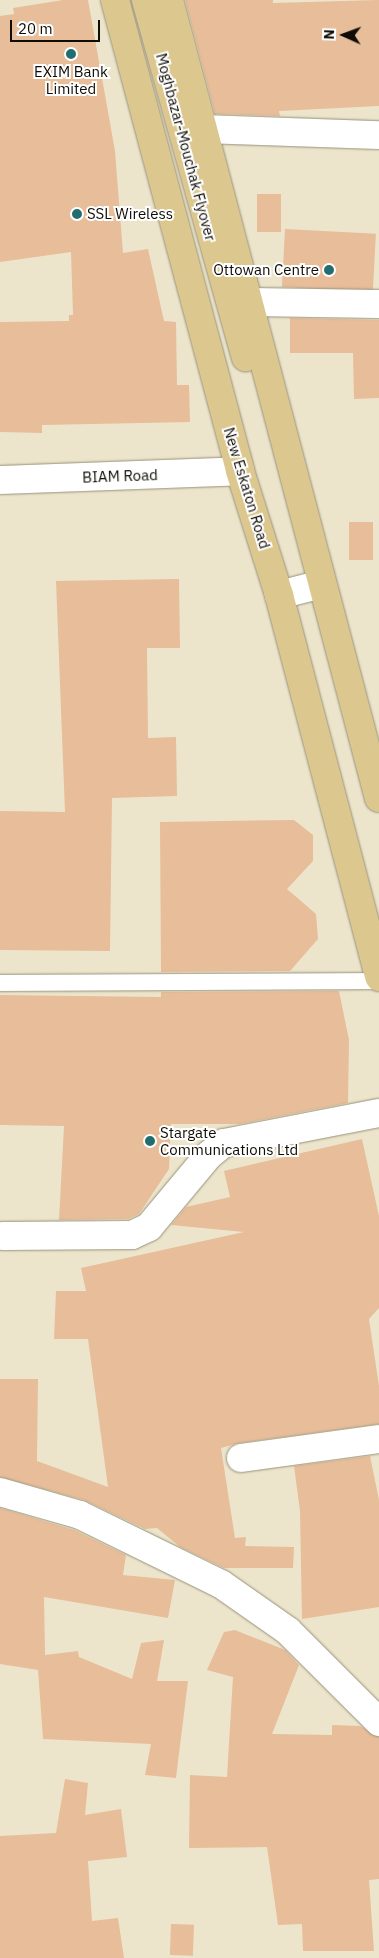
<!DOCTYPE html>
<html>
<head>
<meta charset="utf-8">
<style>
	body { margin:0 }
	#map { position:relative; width:379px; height:1958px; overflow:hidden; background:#ece5cc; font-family:"IBM Plex Sans",sans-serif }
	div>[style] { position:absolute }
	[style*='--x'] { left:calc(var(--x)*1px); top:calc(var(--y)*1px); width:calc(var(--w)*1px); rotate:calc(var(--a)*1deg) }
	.building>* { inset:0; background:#e7bd9a; transform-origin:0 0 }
	.roads { filter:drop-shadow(0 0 1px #98927a) drop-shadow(0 0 1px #98927a) }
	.lane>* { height:16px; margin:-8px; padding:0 8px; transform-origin:8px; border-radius:8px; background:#fff }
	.street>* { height:28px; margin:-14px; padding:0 14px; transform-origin:14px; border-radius:14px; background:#fff }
	.primary>* { height:28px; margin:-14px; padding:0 14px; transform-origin:14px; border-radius:14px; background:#dcc88f }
	.dots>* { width:14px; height:14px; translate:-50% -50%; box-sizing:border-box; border:2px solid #fff; border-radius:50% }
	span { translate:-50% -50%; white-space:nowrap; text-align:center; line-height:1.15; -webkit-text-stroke:4px #fff; paint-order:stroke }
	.poi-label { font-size:15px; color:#0f0c05 }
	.left { translate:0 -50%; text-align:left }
	.right { translate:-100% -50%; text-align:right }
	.street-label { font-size:15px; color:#0f0c05 }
	.north { position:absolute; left:319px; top:10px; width:50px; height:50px; -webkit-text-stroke:4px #fff; paint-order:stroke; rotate:272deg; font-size:14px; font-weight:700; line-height:20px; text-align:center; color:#0f0c05 }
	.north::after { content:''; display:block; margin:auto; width:18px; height:22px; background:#0f0c05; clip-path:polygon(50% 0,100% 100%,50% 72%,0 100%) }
	.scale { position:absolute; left:10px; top:20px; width:90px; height:22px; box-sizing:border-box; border:2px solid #0f0c05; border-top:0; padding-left:6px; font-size:15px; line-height:18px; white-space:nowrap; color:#0f0c05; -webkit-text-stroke:4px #fff; paint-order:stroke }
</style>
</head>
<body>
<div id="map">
	<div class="building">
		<i style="clip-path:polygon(63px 0,88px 0,115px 151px,123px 253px,148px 249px,164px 321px,176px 322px,177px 385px,189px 385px,190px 422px,42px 425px,42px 433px,0 432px,0 322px,69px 321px,69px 315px,73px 315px,71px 252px,0 262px,0 16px,14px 14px,13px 8px)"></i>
		<i style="clip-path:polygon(185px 0,273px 0,273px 3px,379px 0,379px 106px,279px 111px,280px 116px,215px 114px)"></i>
		<i style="left:257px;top:194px;width:24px;height:38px"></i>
		<i style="left:285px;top:229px;width:91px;height:58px;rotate:3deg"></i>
		<i style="clip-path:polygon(290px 318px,379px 320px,379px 398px,354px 399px,353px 353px,290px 353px)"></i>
		<i style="left:349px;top:522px;width:24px;height:38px"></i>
		<i style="clip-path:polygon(179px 579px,180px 648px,147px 648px,148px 738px,176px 737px,177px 796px,112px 798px,110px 951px,0 950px,0 811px,65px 812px,56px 581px)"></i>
		<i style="clip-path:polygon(294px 820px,313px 835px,313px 861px,287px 889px,316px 914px,318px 939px,290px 971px,161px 972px,160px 822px)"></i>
		<i style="clip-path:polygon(339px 991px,349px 1040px,348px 1103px,240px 1124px,171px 1124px,169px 1169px,139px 1214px,128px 1219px,59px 1220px,64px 1126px,0 1125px,0 995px,161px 997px,161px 992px)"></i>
		<i style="clip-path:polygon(362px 1139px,379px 1216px,379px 1308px,369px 1319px,379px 1386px,379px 1424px,239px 1443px,221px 1448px,235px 1538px,246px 1537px,245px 1546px,294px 1547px,293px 1568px,224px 1568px,180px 1547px,157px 1528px,145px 1529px,84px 1500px,0 1477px,0 1379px,38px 1379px,37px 1461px,108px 1487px,88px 1339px,54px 1339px,56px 1291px,86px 1291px,81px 1268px,244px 1232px,171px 1225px,186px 1207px,230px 1197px,224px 1171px)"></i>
		<i style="clip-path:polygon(370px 1456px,379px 1500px,379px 1607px,302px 1619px,300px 1511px,294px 1466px)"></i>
		<i style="clip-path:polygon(0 1508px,74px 1530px,126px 1555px,123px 1575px,175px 1580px,168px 1618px,44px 1597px,45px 1655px,78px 1651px,79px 1657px,132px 1679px,141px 1643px,164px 1640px,157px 1681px,188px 1681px,176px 1778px,145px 1775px,151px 1744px,43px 1739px,38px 1670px,0 1664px)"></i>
		<i style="clip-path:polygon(235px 1630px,285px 1650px,299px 1665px,272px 1734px,332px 1735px,332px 1725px,360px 1726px,379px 1737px,379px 1879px,369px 1880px,374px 1951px,303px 1951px,302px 1924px,278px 1925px,267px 1847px,189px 1848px,190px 1775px,227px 1777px,233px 1677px,207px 1670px,224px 1632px)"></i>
		<i style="clip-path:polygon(65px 1779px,88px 1783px,85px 1815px,121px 1809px,127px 1857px,88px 1861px,92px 1921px,118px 1918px,124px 1958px,0 1958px,0 1836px,56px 1833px)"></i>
		<i style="left:171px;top:1924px;width:23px;height:31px;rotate:2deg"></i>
	</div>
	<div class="roads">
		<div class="lane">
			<i style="--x:0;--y:983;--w:379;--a:-0.3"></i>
		</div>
		<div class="street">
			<i style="--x:203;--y:129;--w:176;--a:2"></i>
			<i style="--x:250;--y:302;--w:129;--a:0.9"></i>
			<i style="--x:0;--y:480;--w:240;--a:-2.1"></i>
			<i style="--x:279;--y:595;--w:44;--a:-14.3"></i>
			<i style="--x:3;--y:1236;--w:129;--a:-0.4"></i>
			<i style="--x:132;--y:1235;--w:19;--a:-25"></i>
			<i style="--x:149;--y:1227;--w:94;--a:-50.2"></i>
			<i style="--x:209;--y:1155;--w:19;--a:-39"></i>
			<i style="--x:224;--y:1143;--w:158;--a:-11"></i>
			<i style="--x:241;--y:1458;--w:139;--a:-7.8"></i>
			<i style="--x:0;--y:1492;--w:83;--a:16"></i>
			<i style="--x:80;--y:1515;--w:157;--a:26.1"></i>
			<i style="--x:221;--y:1584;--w:82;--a:35"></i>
			<i style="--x:288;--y:1631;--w:129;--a:45"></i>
		</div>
		<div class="primary">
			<i style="--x:115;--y:0;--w:487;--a:75.1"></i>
			<i style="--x:240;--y:471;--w:130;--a:72.5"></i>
			<i style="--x:279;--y:595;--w:395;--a:75.3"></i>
			<i style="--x:146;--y:0;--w:371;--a:74.4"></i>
			<i style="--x:169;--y:0;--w:825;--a:75.26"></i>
		</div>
	</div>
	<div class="dots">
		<i style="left:71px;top:54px;background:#226d6e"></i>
		<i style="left:77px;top:214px;background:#226d6e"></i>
		<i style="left:329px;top:270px;background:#226d6e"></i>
		<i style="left:150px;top:1141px;background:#226d6e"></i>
	</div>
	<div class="poi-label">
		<span style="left:71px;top:80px">EXIM Bank<br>Limited</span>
		<span class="left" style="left:87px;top:214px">SSL Wireless</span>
		<span class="right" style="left:319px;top:270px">Ottowan Centre</span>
		<span class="left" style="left:160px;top:1141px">Stargate<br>Communications Ltd</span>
	</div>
	<div class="street-label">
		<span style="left:186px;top:147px;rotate:75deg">Moghbazar-Mouchak Flyover</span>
		<span style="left:120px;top:476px;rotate:-2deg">BIAM Road</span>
		<span style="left:247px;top:488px;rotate:73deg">New Eskaton Road</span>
	</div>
	<div class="north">N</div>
	<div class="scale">20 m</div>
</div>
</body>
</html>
